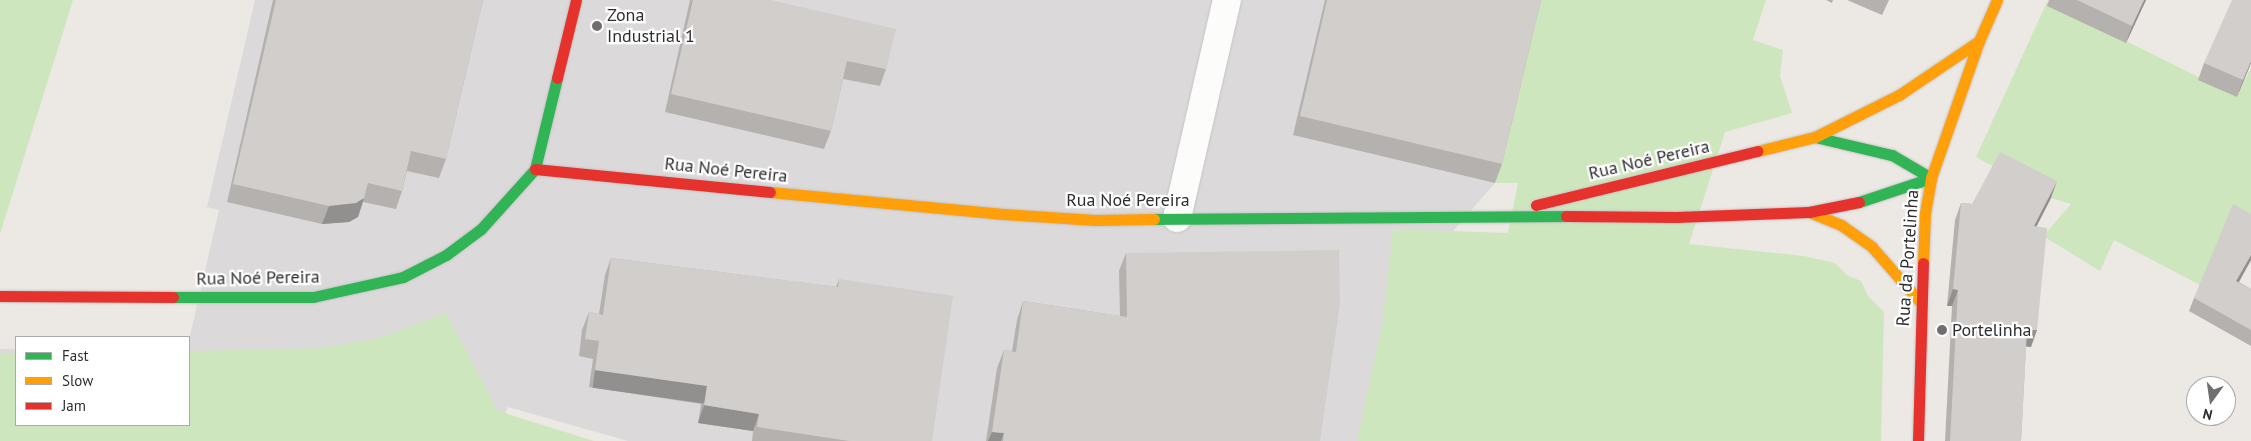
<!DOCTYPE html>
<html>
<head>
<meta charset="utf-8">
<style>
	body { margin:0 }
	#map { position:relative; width:2251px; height:441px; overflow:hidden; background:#ece8e4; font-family:"PT Sans",sans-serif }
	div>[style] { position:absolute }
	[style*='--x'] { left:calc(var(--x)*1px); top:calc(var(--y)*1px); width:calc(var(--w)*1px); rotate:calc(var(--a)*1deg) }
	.industrial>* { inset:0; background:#dcd9db }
	.green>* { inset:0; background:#cee6be }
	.roads { filter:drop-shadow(0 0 1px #c5c4c5) drop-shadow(0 0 1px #c5c4c5) }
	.street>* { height:28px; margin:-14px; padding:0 14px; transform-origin:14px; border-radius:14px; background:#fcfcfb }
	.fast>* { height:11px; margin:-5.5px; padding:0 5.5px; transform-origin:5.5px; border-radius:5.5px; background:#30b455 }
	.slow>* { height:11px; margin:-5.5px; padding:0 5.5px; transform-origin:5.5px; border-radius:5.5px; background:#ff9f0a }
	.jam>* { height:11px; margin:-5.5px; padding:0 5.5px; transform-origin:5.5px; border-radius:5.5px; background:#e5322d }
	.wall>* { inset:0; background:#b4b1af }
	.shaded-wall>* { inset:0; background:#92908e; transform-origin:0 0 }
	.building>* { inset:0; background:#d1cecb }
	.dots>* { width:14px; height:14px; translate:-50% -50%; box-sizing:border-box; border:2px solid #fff; border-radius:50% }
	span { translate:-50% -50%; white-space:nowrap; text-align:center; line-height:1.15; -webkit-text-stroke:4.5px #fff; paint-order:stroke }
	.poi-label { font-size:18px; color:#2e2e2e }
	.left { translate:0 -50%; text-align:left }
	.street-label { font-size:18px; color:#2e2e2e }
	.legend { position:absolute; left:15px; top:336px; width:175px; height:90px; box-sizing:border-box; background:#fff; border:1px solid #ababab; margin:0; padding:6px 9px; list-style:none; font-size:15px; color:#2e2e2e }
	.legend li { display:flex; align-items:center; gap:10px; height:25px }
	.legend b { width:25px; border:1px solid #ababab }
	.north { position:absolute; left:2186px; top:376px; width:50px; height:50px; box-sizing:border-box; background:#fff; border:1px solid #ababab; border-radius:50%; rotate:194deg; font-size:14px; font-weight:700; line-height:20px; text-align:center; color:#2e2e2e }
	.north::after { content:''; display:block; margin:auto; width:18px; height:22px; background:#706f6e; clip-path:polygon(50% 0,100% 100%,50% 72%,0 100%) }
</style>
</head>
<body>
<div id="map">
	<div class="industrial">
		<i style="clip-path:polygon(255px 0,1538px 0,1495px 183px,1428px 260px,1368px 441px,628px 441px,508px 407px,494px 441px,0 441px,0 349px,16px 349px,16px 425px,189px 425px,189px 340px,219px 210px,207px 207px)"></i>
	</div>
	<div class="green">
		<i style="clip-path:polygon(0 0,73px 0,0 234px)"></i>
		<i style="clip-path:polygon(1538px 0,1766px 0,1753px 40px,1783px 50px,1780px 76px,1792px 113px,1725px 132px,1689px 244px,1804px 256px,1835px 263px,1847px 275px,1861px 281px,1868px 296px,1884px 312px,1881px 441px,1357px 441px,1383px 321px,1393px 229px,1508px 233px,1518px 183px,1495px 183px)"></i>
		<i style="clip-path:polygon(2047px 2px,2237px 96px,2251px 68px,2251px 230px,2200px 285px,2114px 240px,2100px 271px,2043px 236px,2071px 204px,2051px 198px,1976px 157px)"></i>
		<i style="clip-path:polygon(446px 313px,498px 411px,594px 441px,0 441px,0 354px,16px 354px,16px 425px,189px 425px,189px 351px,323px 348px,379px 338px)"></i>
	</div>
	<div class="roads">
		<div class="street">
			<i style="--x:1177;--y:218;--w:224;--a:-77.1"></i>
		</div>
		<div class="fast">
			<i style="--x:1815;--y:137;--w:79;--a:13.2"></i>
			<i style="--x:1892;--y:155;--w:45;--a:30.5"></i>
			<i style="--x:1859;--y:202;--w:76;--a:-18.4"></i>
			<i style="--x:1154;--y:219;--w:412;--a:-0.4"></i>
			<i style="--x:173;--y:297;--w:140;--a:0"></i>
			<i style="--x:313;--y:297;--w:92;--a:-12.5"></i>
			<i style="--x:403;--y:277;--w:48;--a:-27.1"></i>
			<i style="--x:446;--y:255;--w:44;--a:-36.6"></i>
			<i style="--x:481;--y:229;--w:81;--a:-48"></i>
			<i style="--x:535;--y:169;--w:94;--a:-76.4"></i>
		</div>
		<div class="slow">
			<i style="--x:1758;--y:151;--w:59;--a:-13.8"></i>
			<i style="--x:1815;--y:137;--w:94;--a:-26.6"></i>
			<i style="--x:1899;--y:95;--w:97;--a:-34"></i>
			<i style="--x:770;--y:192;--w:234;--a:5.4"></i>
			<i style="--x:1003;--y:214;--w:92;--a:3.7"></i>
			<i style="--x:1095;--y:220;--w:59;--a:-1"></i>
			<i style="--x:1809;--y:212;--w:35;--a:22"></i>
			<i style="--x:1841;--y:225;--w:38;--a:35"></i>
			<i style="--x:1872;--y:247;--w:74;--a:48.8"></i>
			<i style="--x:1923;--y:263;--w:50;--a:-87.7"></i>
			<i style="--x:1925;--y:213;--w:36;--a:-80"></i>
			<i style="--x:1931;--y:178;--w:145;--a:-70.7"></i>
			<i style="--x:1979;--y:41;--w:45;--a:-66.3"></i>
		</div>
		<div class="jam">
			<i style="--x:557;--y:78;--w:80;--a:-76.3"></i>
			<i style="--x:535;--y:169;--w:236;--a:5.6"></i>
			<i style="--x:1536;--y:205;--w:228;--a:-13.7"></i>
			<i style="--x:1566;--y:216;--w:110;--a:0.5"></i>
			<i style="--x:1676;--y:217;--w:133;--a:-2.2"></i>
			<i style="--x:1809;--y:212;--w:51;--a:-11.3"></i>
			<i style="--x:0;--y:296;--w:173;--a:0.3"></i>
			<i style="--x:1918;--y:441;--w:178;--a:-88.4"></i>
		</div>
	</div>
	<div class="wall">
		<i style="clip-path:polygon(273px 0,483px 0,446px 159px,439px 178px,407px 171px,402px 191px,396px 209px,363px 202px,358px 217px,349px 222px,322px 224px,227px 202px)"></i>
		<i style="clip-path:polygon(690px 0,771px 0,886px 69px,880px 86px,843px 79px,831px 131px,824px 149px,665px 112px)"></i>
		<i style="clip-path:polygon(1325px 0,1541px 0,1502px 164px,1495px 183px,1293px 135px)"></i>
		<i style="clip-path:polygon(1826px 0,1833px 0,1832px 3px)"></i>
		<i style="clip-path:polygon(1847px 0,1889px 0,1882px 15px)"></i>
		<i style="clip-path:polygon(2049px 0,2146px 0,2126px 43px,2047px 6px)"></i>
		<i style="clip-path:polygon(2204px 63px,2251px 63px,2237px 97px,2198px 80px)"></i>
		<i style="clip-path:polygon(2051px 198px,2036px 227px,2031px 347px,2026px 346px,2021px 441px,1945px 441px,1952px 306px,1947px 306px,1955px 220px,1961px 203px,1972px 204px)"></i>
		<i style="clip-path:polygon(2251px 214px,2251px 260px,2239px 282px,2251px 289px,2251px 346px,2189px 311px,2194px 298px)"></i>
		<i style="clip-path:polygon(1126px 253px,1320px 441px,986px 441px,997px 368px,1004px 350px,1012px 351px,1017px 320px,1023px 301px,1120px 316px,1119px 271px)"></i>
		<i style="clip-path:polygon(611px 258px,836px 287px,839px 279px,932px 441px,752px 441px,753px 431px,698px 423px,701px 404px,589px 387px,593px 359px,579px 356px,582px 330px,589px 312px,599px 314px,605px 275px)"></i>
	</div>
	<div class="shaded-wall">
		<i style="clip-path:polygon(2144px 0,2146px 0,2126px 43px,2132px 26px)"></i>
		<i style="clip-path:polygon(2251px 61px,2251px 63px,2237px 97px,2243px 80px)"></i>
		<i style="clip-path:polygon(2057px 181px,2051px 198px,2028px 243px,2034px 226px)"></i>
		<i style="clip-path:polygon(364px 198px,358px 217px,349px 222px,322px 224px,329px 206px)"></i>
		<i style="clip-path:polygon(2251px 255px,2251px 260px,2232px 294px,2236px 281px)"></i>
		<i style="clip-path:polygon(1953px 289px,1958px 290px,1952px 306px,1947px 306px)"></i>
		<i style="clip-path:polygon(2027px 330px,2037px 330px,2031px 347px,2021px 346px)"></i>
		<i style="left:595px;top:370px;width:113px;height:18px;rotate:8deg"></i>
		<i style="clip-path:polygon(704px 405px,759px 414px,753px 431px,698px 423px)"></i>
		<i style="clip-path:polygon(992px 432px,1004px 433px,1001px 441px,988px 441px)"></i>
	</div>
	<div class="building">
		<i style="clip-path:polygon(276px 0,483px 0,446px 159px,411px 151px,402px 191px,368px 183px,364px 198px,356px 203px,329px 206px,233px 184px)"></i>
		<i style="clip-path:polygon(693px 0,771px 0,896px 29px,886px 69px,847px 61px,831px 131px,671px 94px)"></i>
		<i style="clip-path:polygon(1327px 0,1541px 0,1502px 164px,1300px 116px)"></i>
		<i style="clip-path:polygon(2077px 0,2144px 0,2132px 26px)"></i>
		<i style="clip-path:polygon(2232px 0,2251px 0,2251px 61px,2243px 80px,2204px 63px)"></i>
		<i style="clip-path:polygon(2000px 152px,2057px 181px,2034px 226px,2047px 228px,2037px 330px,2027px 330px,2021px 441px,1950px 441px,1958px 290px,1953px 289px,1961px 203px,1972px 204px)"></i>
		<i style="clip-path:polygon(2233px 204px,2251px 214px,2251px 255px,2236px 281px,2251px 289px,2251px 330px,2194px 298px)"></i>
		<i style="clip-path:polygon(1339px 250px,1340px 304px,1320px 441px,1003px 441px,1004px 433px,992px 432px,1004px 350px,1016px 352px,1023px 301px,1127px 317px,1126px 253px)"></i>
		<i style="clip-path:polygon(611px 258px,838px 287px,839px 279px,953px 296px,932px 441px,849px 441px,757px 427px,759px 414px,704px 405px,707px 386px,595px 370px,599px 341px,585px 339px,589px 312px,603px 315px)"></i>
	</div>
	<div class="dots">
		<i style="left:597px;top:26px;background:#706f6e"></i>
		<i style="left:1942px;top:330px;background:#706f6e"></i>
	</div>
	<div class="poi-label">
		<span class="left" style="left:607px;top:26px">Zona<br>Industrial 1</span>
		<span class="left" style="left:1952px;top:330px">Portelinha</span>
	</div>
	<div class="street-label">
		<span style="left:1649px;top:160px;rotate:-13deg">Rua Noé Pereira</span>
		<span style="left:726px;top:170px;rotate:6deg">Rua Noé Pereira</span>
		<span style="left:1128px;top:200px">Rua Noé Pereira</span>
		<span style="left:1908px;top:258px;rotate:-86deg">Rua da Portelinha</span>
		<span style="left:258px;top:278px;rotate:-1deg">Rua Noé Pereira</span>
	</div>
	<ul class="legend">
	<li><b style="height:6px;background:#30b455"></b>Fast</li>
	<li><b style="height:6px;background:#ff9f0a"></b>Slow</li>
	<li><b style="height:6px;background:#e5322d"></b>Jam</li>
	</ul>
	<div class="north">N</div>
</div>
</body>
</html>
